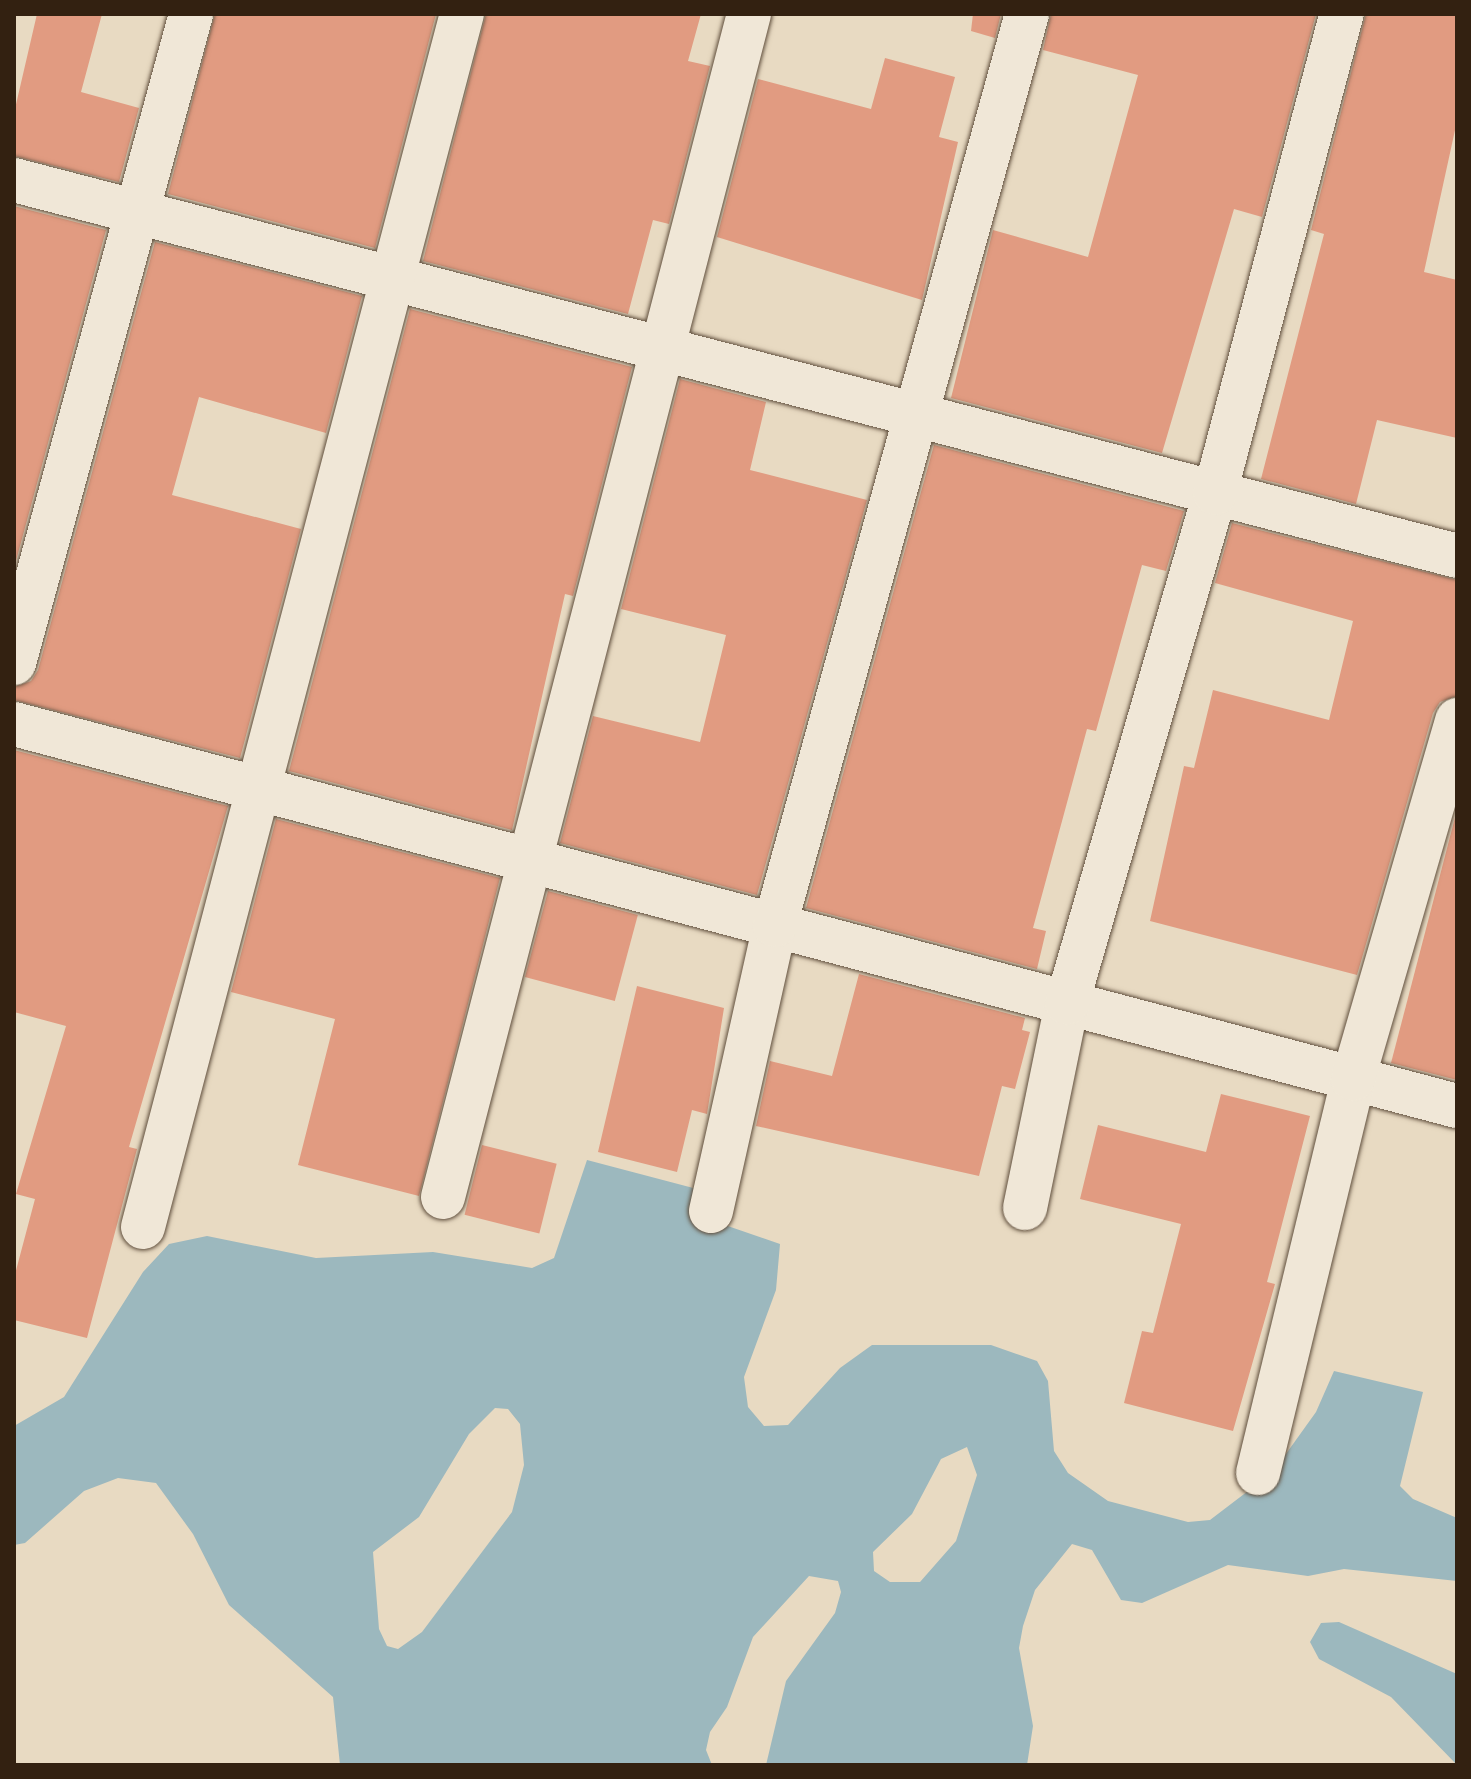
<!DOCTYPE html>
<html>
<head>
<meta charset="utf-8">
<style>
	body { margin:0 }
	#map { position:relative; width:1471px; height:1779px; overflow:hidden; background:#e8dac2; font-family:"Libre Bodoni",serif }
	div>[style] { position:absolute }
	[style*='--x'] { left:calc(var(--x)*1px); top:calc(var(--y)*1px); width:calc(var(--w)*1px); rotate:calc(var(--a)*1deg) }
	.water>* { inset:0; background:#9cb8be }
	.building>* { inset:0; background:#e19b81; transform-origin:0 0 }
	.roads { filter:drop-shadow(0 0 2px #604f3d) drop-shadow(0 0 2px #604f3d) }
	.minor>* { height:44px; margin:-22px; padding:0 22px; transform-origin:22px; border-radius:22px; background:#f0e7d7 }
	span { translate:-50% -50%; white-space:nowrap; text-align:center; line-height:1.15; -webkit-text-stroke:7px #f0e7d7; paint-order:stroke }
	.frame { position:absolute; inset:0; border:16px solid #332111; pointer-events:none }
</style>
</head>
<body>
<div id="map">
	<div class="water">
		<i style="clip-path:polygon(evenodd,587px 1160px,697px 1189px,693px 1214px,780px 1244px,776px 1290px,744px 1377px,748px 1407px,764px 1426px,788px 1425px,840px 1368px,872px 1345px,991px 1345px,1037px 1361px,1048px 1381px,1054px 1451px,1068px 1473px,1108px 1501px,1188px 1522px,1210px 1520px,1273px 1472px,1316px 1412px,1334px 1371px,1423px 1392px,1400px 1486px,1413px 1499px,1457px 1518px,1457px 1581px,1344px 1569px,1308px 1576px,1228px 1565px,1142px 1603px,1121px 1600px,1092px 1550px,1072px 1544px,1035px 1590px,1023px 1626px,1019px 1648px,1033px 1726px,1027px 1765px,766px 1765px,786px 1681px,835px 1613px,841px 1592px,838px 1581px,809px 1576px,753px 1637px,727px 1707px,710px 1732px,706px 1750px,712px 1765px,340px 1765px,333px 1697px,229px 1605px,193px 1534px,156px 1483px,118px 1478px,84px 1491px,25px 1543px,14px 1545px,14px 1426px,64px 1397px,143px 1272px,169px 1244px,207px 1236px,316px 1258px,433px 1252px,532px 1268px,554px 1258px,587px 1160px,495px 1408px,508px 1409px,520px 1424px,524px 1465px,512px 1512px,422px 1632px,398px 1649px,387px 1646px,379px 1629px,373px 1552px,419px 1517px,469px 1434px,495px 1408px,587px 1160px,967px 1447px,977px 1475px,956px 1541px,920px 1582px,890px 1582px,874px 1571px,873px 1552px,912px 1514px,941px 1459px,967px 1447px)"></i>
		<i style="clip-path:polygon(1339px 1622px,1457px 1674px,1457px 1765px,1391px 1697px,1319px 1659px,1310px 1642px,1321px 1623px)"></i>
	</div>
	<div class="building">
		<i style="clip-path:polygon(37px 14px,102px 14px,81px 92px,139px 108px,119px 182px,14px 156px,14px 113px)"></i>
		<i style="clip-path:polygon(215px 14px,436px 14px,375px 248px,168px 194px)"></i>
		<i style="clip-path:polygon(486px 14px,701px 14px,688px 61px,710px 66px,669px 224px,653px 220px,628px 314px,423px 261px)"></i>
		<i style="clip-path:polygon(973px 14px,1001px 14px,995px 38px,971px 31px)"></i>
		<i style="clip-path:polygon(1051px 14px,1316px 14px,1262px 217px,1234px 209px,1162px 453px,951px 398px,993px 230px,1088px 257px,1138px 75px,1043px 50px)"></i>
		<i style="clip-path:polygon(1366px 14px,1457px 14px,1457px 121px,1424px 272px,1457px 280px,1457px 438px,1377px 420px,1356px 504px,1261px 479px,1324px 234px,1311px 230px)"></i>
		<i style="clip-path:polygon(885px 58px,955px 77px,939px 137px,958px 142px,922px 300px,717px 237px,758px 79px,871px 109px)"></i>
		<i style="clip-path:polygon(14px 206px,106px 230px,14px 568px)"></i>
		<i style="clip-path:polygon(155px 242px,362px 296px,326px 433px,199px 397px,172px 495px,301px 529px,240px 758px,14px 700px,14px 687px,31px 681px,38px 670px)"></i>
		<i style="clip-path:polygon(410px 309px,632px 367px,573px 596px,565px 594px,512px 830px,289px 771px)"></i>
		<i style="clip-path:polygon(680px 379px,766px 402px,750px 470px,867px 500px,757px 895px,560px 843px,593px 716px,700px 742px,726px 635px,621px 609px)"></i>
		<i style="clip-path:polygon(934px 445px,1184px 511px,1166px 571px,1142px 565px,1096px 731px,1087px 729px,1033px 928px,1046px 931px,1037px 969px,806px 908px)"></i>
		<i style="clip-path:polygon(1232px 523px,1457px 580px,1457px 696px,1440px 702px,1433px 713px,1357px 975px,1150px 921px,1184px 766px,1194px 768px,1213px 690px,1329px 720px,1353px 621px,1215px 583px)"></i>
		<i style="clip-path:polygon(14px 750px,228px 806px,129px 1147px,137px 1149px,87px 1338px,14px 1320px,14px 1278px,35px 1199px,16px 1194px,66px 1026px,14px 1012px)"></i>
		<i style="clip-path:polygon(1457px 810px,1457px 1080px,1391px 1063px)"></i>
		<i style="clip-path:polygon(276px 819px,500px 878px,419px 1196px,298px 1165px,335px 1019px,231px 992px)"></i>
		<i style="left:548px;top:891px;width:93px;height:89px;rotate:15deg"></i>
		<i style="clip-path:polygon(859px 974px,1025px 1018px,1022px 1030px,1030px 1032px,1015px 1089px,1002px 1086px,979px 1176px,756px 1126px,770px 1061px,832px 1076px)"></i>
		<i style="clip-path:polygon(637px 986px,724px 1008px,707px 1114px,692px 1110px,677px 1172px,598px 1152px)"></i>
		<i style="clip-path:polygon(1221px 1094px,1310px 1116px,1267px 1282px,1275px 1284px,1233px 1431px,1124px 1403px,1142px 1331px,1153px 1333px,1181px 1224px,1080px 1199px,1098px 1125px,1206px 1152px)"></i>
		<i style="left:482px;top:1145px;width:77px;height:72px;rotate:14deg"></i>
	</div>
	<div class="roads">
		<div class="minor">
			<i style="--x:14;--y:180;--w:1491;--a:14.6"></i>
			<i style="--x:14;--y:663;--w:673;--a:-74.74"></i>
			<i style="--x:14;--y:724;--w:1493;--a:14.83"></i>
			<i style="--x:443;--y:1197;--w:1222;--a:-75.5"></i>
			<i style="--x:1025;--y:1208;--w:209;--a:-78.4"></i>
			<i style="--x:1067;--y:1003;--w:531;--a:-73.82"></i>
			<i style="--x:1215;--y:493;--w:496;--a:-75.2"></i>
			<i style="--x:711;--y:1211;--w:293;--a:-77.4"></i>
			<i style="--x:775;--y:925;--w:945;--a:-74.54"></i>
			<i style="--x:143;--y:1227;--w:1254;--a:-75.27"></i>
			<i style="--x:1258;--y:1473;--w:405;--a:-76.4"></i>
			<i style="--x:1353;--y:1079;--w:374;--a:-73.8"></i>
		</div>
	</div>
	<div class="frame"></div>
</div>
</body>
</html>
